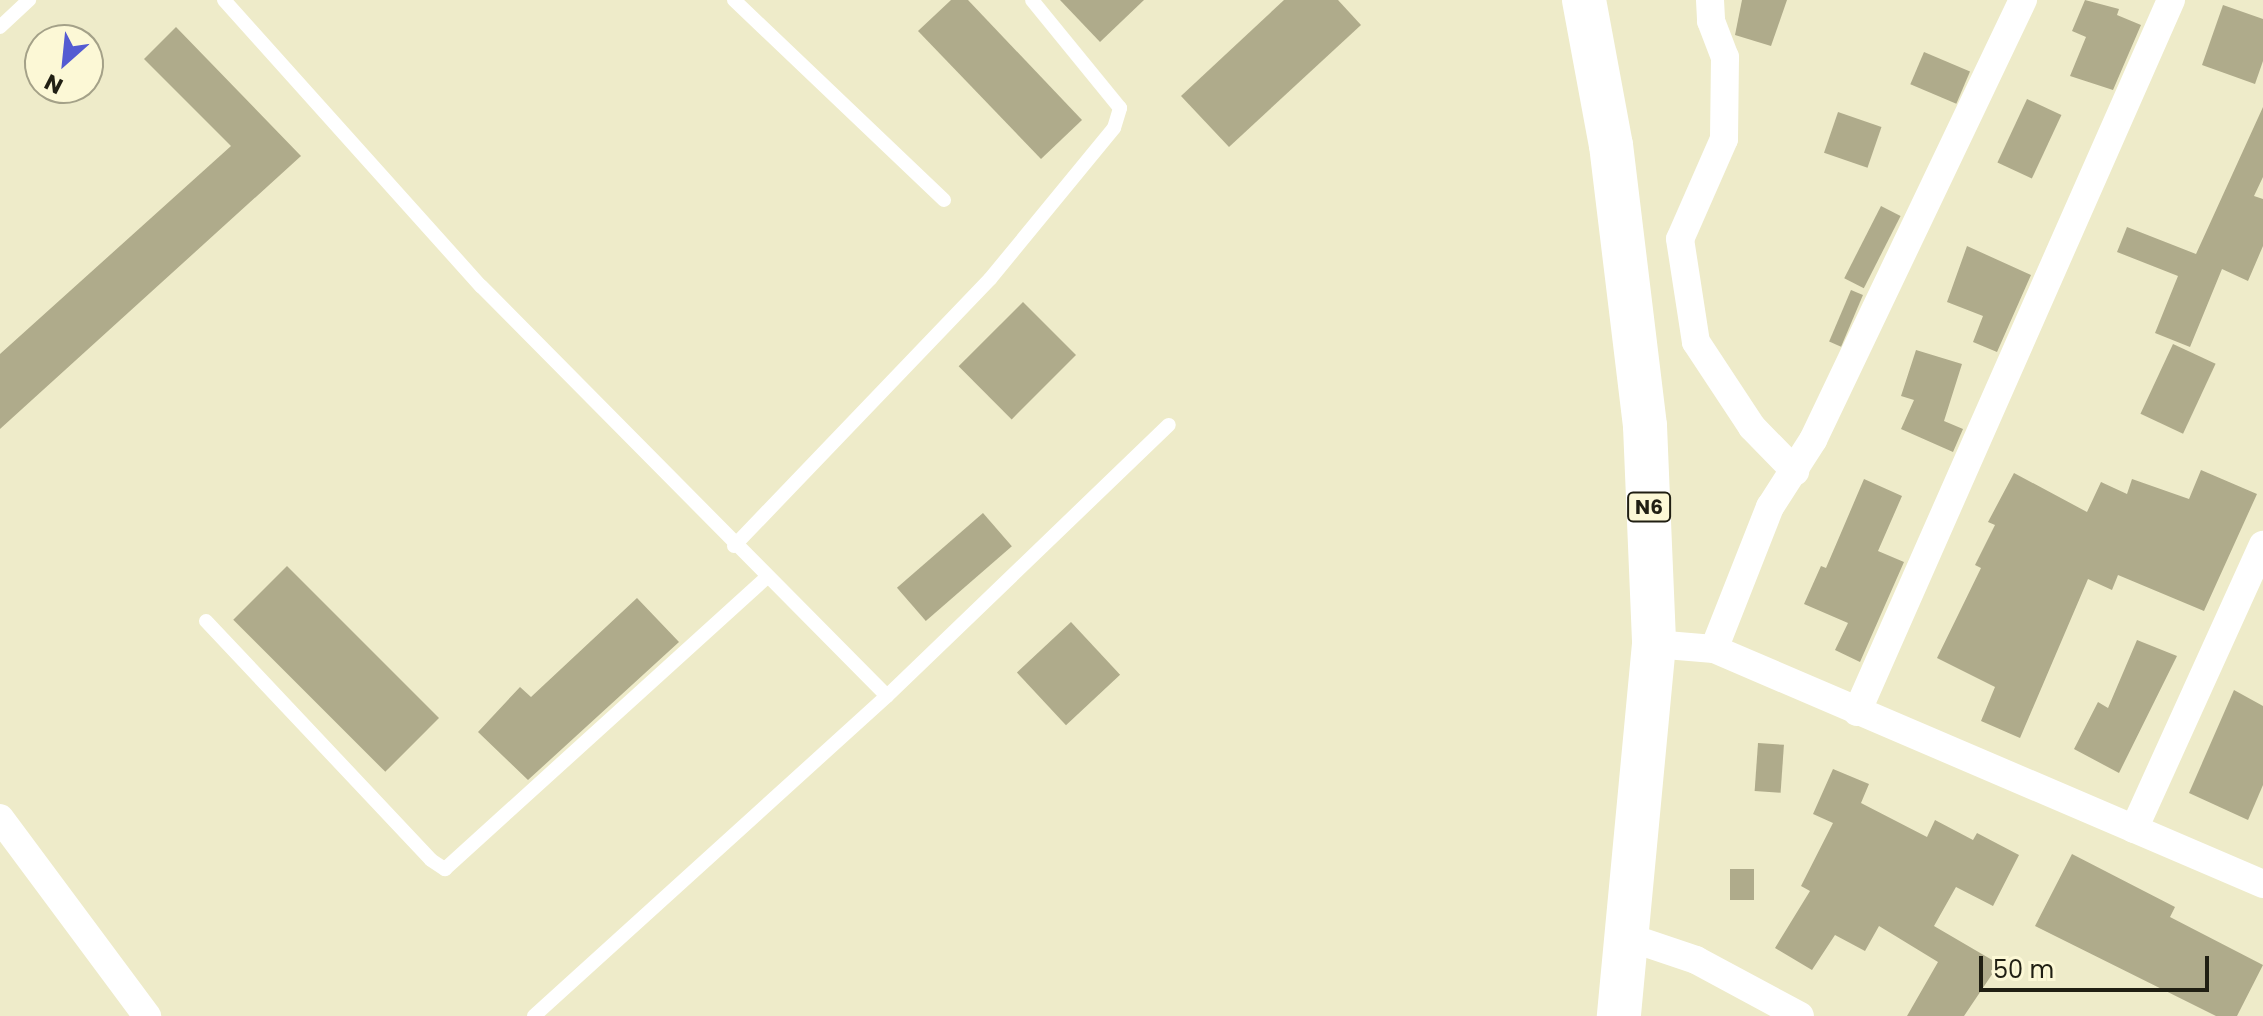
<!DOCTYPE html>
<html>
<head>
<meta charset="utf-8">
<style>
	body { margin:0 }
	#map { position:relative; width:2263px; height:1016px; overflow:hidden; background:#eeebc9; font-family:Poppins,sans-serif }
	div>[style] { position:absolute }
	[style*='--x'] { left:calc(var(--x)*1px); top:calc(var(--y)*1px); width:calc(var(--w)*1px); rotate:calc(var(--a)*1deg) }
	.building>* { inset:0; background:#afab8b; transform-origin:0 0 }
	.lane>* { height:14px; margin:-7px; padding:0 7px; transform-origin:7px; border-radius:7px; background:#fff }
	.street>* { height:28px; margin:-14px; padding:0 14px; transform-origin:14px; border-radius:14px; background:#fff }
	.highway>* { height:44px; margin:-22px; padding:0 22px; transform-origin:22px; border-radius:22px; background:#fff }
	span { translate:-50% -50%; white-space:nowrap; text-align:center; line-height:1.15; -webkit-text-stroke:8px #fcf8d6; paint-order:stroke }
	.shield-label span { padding:2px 6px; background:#fcf8d6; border:2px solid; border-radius:6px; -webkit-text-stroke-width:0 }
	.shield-label { font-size:20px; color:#201f13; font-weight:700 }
	.north { position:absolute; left:24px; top:24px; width:80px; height:80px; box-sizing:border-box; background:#fcf8d6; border:2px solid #a4a188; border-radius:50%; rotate:207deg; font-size:22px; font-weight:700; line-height:32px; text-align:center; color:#201f13 }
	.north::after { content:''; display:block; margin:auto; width:28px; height:36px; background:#545bd2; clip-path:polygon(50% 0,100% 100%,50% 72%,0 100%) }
	.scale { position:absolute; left:1979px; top:956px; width:230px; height:36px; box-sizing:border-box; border:4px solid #201f13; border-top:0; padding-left:10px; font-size:24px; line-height:28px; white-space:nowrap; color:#201f13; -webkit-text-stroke:6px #fcf8d6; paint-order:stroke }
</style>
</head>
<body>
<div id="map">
	<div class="building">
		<i style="clip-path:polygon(951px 0,968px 0,1082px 120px,1041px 159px,918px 31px)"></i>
		<i style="clip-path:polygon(1060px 0,1144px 0,1100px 42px)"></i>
		<i style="clip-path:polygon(1284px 0,1338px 0,1361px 25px,1229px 147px,1181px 96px)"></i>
		<i style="clip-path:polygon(1742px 0,1787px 0,1771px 46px,1735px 35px)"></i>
		<i style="clip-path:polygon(2085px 0,2119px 9px,2117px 15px,2141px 25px,2113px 90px,2070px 76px,2086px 37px,2072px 31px)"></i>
		<i style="clip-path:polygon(2223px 5px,2263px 19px,2263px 61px,2255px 84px,2202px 65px)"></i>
		<i style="clip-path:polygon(176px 27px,301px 156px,0 429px,0 354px,231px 146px,144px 59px)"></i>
		<i style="left:1924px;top:52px;width:50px;height:35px;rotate:23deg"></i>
		<i style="left:2027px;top:99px;width:38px;height:70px;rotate:25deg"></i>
		<i style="clip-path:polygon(2263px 107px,2263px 177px,2254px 196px,2263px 199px,2263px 246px,2248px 281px,2222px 269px,2190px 347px,2155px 333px,2178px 276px,2117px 252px,2127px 227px,2196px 254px)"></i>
		<i style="left:1838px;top:112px;width:46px;height:43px;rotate:19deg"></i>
		<i style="left:1881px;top:206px;width:22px;height:81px;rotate:27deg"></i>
		<i style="clip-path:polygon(1967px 246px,2031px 275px,1997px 352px,1973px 342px,1983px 316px,1947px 302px)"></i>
		<i style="left:1851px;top:290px;width:13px;height:56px;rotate:23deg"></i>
		<i style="left:1023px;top:302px;width:75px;height:91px;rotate:45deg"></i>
		<i style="left:2173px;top:344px;width:47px;height:77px;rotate:25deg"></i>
		<i style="clip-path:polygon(1916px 350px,1962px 364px,1944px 421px,1963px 429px,1953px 452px,1901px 429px,1914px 400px,1901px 396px)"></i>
		<i style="clip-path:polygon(2201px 470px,2257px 494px,2204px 611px,2118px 575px,2112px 590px,2088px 579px,2020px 738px,1981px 721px,1995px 687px,1937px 658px,1981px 568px,1975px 565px,1995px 525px,1988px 522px,2014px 473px,2087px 512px,2101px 482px,2127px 494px,2132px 479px,2189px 499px)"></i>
		<i style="clip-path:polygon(1864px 479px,1902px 496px,1878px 551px,1904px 562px,1860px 662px,1835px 650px,1848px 623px,1804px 604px,1821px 566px,1826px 568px)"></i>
		<i style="left:983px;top:513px;width:44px;height:114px;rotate:49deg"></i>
		<i style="left:287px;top:566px;width:215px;height:76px;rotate:45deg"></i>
		<i style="clip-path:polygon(637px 598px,679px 642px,528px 780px,478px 732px,520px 687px,531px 697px)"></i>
		<i style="left:1071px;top:622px;width:72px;height:74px;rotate:47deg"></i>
		<i style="clip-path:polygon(2137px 640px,2177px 656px,2119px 773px,2074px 749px,2098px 702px,2108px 708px)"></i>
		<i style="clip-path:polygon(2234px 690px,2263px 706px,2263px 785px,2248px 820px,2189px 793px)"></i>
		<i style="left:1758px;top:743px;width:26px;height:48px;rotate:4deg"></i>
		<i style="clip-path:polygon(1833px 769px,1869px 784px,1861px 803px,1927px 837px,1935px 820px,1973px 840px,1977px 833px,2019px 855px,1993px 906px,1956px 887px,1934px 926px,1999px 964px,1964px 1016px,1907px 1016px,1938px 962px,1879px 926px,1865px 951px,1835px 935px,1812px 970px,1775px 948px,1810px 891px,1801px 886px,1833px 823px,1813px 814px)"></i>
		<i style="clip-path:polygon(2072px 854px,2175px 907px,2170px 917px,2263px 965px,2237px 1016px,2216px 1016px,2035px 926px)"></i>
		<i style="left:1730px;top:869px;width:24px;height:31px"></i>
	</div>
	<div class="lane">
		<i style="--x:224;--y:0;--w:385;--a:48.1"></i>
		<i style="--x:481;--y:286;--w:577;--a:45.28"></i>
		<i style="--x:734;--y:0;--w:290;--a:43.6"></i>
		<i style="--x:0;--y:27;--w:40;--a:-43"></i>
		<i style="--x:734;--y:546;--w:370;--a:-46.2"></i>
		<i style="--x:990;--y:279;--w:195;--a:-50.6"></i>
		<i style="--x:1114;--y:128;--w:21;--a:-73"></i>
		<i style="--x:1120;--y:108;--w:139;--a:-129.2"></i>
		<i style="--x:206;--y:621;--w:328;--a:46.7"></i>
		<i style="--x:431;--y:860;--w:17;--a:33"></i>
		<i style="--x:445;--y:869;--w:433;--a:-42.2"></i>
		<i style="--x:534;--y:1016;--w:476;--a:-42.2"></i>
		<i style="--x:887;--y:696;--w:391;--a:-43.9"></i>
	</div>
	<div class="street">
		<i style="--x:1710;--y:0;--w:21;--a:87"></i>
		<i style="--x:1711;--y:21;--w:39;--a:69"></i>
		<i style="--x:1725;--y:57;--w:82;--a:90.7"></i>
		<i style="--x:1724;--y:139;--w:109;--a:113.7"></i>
		<i style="--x:1680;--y:239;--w:104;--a:81.2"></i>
		<i style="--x:1696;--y:342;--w:102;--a:56.6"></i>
		<i style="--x:1752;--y:427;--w:62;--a:45.7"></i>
		<i style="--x:1654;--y:644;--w:60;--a:4.8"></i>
		<i style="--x:1714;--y:649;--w:597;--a:23.17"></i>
		<i style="--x:1714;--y:649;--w:153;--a:-68.5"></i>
		<i style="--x:1770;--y:507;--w:80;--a:-57.3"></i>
		<i style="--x:1813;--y:440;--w:488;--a:-64.5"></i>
		<i style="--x:1857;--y:712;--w:778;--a:-66.2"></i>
		<i style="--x:0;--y:818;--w:247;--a:53.4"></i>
		<i style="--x:2134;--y:829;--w:312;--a:-65.6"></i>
		<i style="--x:1628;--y:937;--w:72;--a:18.7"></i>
		<i style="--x:1696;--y:960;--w:118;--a:28.3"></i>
	</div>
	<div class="highway">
		<i style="--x:1584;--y:0;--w:147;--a:79.5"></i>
		<i style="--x:1611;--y:145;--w:283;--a:83.1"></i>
		<i style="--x:1645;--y:426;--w:218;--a:87.6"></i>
		<i style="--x:1654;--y:644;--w:374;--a:95.4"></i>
	</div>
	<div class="shield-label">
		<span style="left:1649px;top:507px">N6</span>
	</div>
	<div class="north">N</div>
	<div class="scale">50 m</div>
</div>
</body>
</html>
